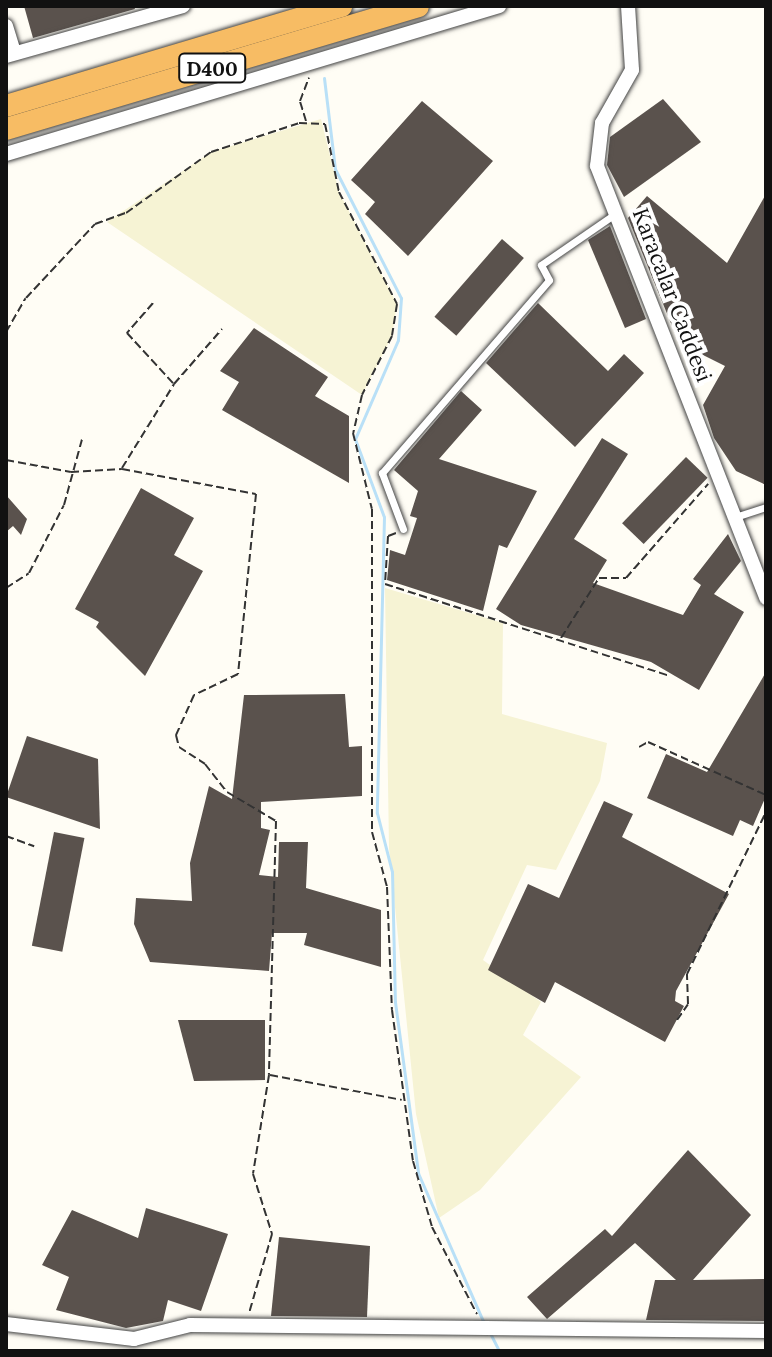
<!DOCTYPE html>
<html>
<head>
<meta charset="utf-8">
<style>
	body { margin:0 }
	#map { position:relative; width:772px; height:1357px; overflow:hidden; background:#fffdf5; font-family:Lora,serif }
	div>[style] { position:absolute }
	[style*='--x'] { left:calc(var(--x)*1px); top:calc(var(--y)*1px); width:calc(var(--w)*1px); rotate:calc(var(--a)*1deg) }
	.farmland>* { inset:0; background:#f6f3d4 }
	.stream>* { height:3px; margin:-1.5px; padding:0 1.5px; transform-origin:1.5px; border-radius:1.5px; background:#b9e0f7 }
	.building>* { inset:0; background:#5a524d; transform-origin:0 0 }
	.path>* { height:2px; margin-top:-1px; transform-origin:0; background:repeating-linear-gradient(90deg,#333 0 8px,transparent 0 12px) }
	.roads { filter:drop-shadow(0 0 2px #444) drop-shadow(0 0 2px #444) }
	.service>* { height:7px; margin:-3.5px; padding:0 3.5px; transform-origin:3.5px; border-radius:3.5px; background:#fff }
	.minor>* { height:14px; margin:-7px; padding:0 7px; transform-origin:7px; border-radius:7px; background:#fff }
	.trunk>* { height:22px; margin:-11px; padding:0 11px; transform-origin:11px; border-radius:11px; background:#f7bc64 }
	span { translate:-50% -50%; white-space:nowrap; text-align:center; line-height:1.15; -webkit-text-stroke:8px #fff; paint-order:stroke }
	.shield-label span { padding:2px 6px; background:#fff; border:2px solid; border-radius:6px; -webkit-text-stroke-width:0 }
	.shield-label { font-size:20px; color:#111; font-weight:700 }
	.street-label { font-size:22px; color:#111 }
	.frame { position:absolute; inset:0; border:8px solid #111; pointer-events:none }
</style>
</head>
<body>
<div id="map">
	<div class="farmland">
		<i style="clip-path:polygon(321px 119px,339px 192px,397px 304px,392px 336px,362px 395px,107px 222px,211px 152px)"></i>
		<i style="clip-path:polygon(385px 588px,503px 623px,502px 714px,607px 743px,600px 781px,556px 870px,527px 865px,483px 960px,541px 1002px,523px 1035px,581px 1077px,480px 1190px,439px 1218px,416px 1114px,389px 848px)"></i>
	</div>
	<div class="stream">
		<i style="--x:324;--y:78;--w:92;--a:83.1"></i>
		<i style="--x:335;--y:169;--w:145;--a:62.9"></i>
		<i style="--x:401;--y:298;--w:42;--a:94.1"></i>
		<i style="--x:398;--y:340;--w:108;--a:113.5"></i>
		<i style="--x:355;--y:439;--w:83;--a:69.6"></i>
		<i style="--x:384;--y:517;--w:296;--a:91.4"></i>
		<i style="--x:377;--y:813;--w:61;--a:75.7"></i>
		<i style="--x:392;--y:872;--w:130;--a:88.7"></i>
		<i style="--x:395;--y:1002;--w:173;--a:82.3"></i>
		<i style="--x:418;--y:1173;--w:164;--a:66.3"></i>
		<i style="--x:490;--y:1333;--w:20;--a:63"></i>
		<i style="--x:6;--y:1350;--w:20;--a:3"></i>
	</div>
	<div class="building">
		<i style="clip-path:polygon(24px 6px,134px 6px,135px 9px,33px 38px)"></i>
		<i style="clip-path:polygon(663px 99px,701px 142px,624px 197px,607px 165px,610px 137px)"></i>
		<i style="clip-path:polygon(422px 101px,493px 161px,408px 256px,365px 214px,375px 202px,351px 180px)"></i>
		<i style="clip-path:polygon(766px 194px,766px 485px,736px 471px,714px 438px,703px 405px,725px 366px,679px 343px,628px 218px,647px 196px,727px 263px)"></i>
		<i style="clip-path:polygon(610px 226px,646px 319px,625px 328px,588px 240px)"></i>
		<i style="left:502px;top:239px;width:29px;height:103px;rotate:41deg"></i>
		<i style="clip-path:polygon(538px 303px,608px 371px,624px 354px,644px 373px,575px 447px,486px 363px)"></i>
		<i style="clip-path:polygon(254px 328px,328px 377px,315px 396px,349px 416px,349px 483px,222px 410px,239px 382px,220px 371px)"></i>
		<i style="clip-path:polygon(461px 391px,482px 410px,439px 459px,537px 491px,507px 548px,499px 545px,483px 611px,387px 580px,390px 550px,405px 555px,417px 518px,410px 516px,418px 491px,394px 470px)"></i>
		<i style="clip-path:polygon(602px 438px,628px 454px,574px 539px,607px 560px,593px 583px,683px 615px,701px 585px,693px 579px,728px 534px,741px 561px,714px 594px,744px 612px,699px 690px,651px 662px,521px 625px,496px 609px)"></i>
		<i style="left:686px;top:457px;width:30px;height:92px;rotate:44deg"></i>
		<i style="clip-path:polygon(141px 488px,194px 518px,174px 555px,203px 571px,145px 676px,96px 627px,99px 622px,75px 609px)"></i>
		<i style="clip-path:polygon(6px 495px,27px 519px,21px 535px,13px 526px,6px 532px)"></i>
		<i style="clip-path:polygon(766px 672px,766px 796px,753px 826px,740px 820px,733px 836px,647px 798px,666px 754px,707px 772px)"></i>
		<i style="clip-path:polygon(345px 694px,349px 747px,362px 746px,362px 796px,261px 802px,261px 828px,270px 830px,259px 875px,278px 877px,279px 842px,308px 842px,306px 888px,381px 910px,381px 967px,304px 945px,307px 933px,272px 933px,269px 971px,150px 962px,134px 924px,136px 898px,192px 901px,190px 863px,209px 786px,232px 799px,244px 695px)"></i>
		<i style="clip-path:polygon(27px 736px,98px 759px,100px 829px,6px 797px)"></i>
		<i style="clip-path:polygon(604px 801px,633px 814px,622px 837px,729px 894px,676px 991px,675px 1001px,684px 1006px,665px 1042px,555px 982px,545px 1003px,488px 970px,528px 884px,559px 898px)"></i>
		<i style="left:54px;top:832px;width:31px;height:116px;rotate:11deg"></i>
		<i style="clip-path:polygon(178px 1020px,265px 1020px,265px 1080px,194px 1081px)"></i>
		<i style="clip-path:polygon(688px 1150px,751px 1215px,693px 1280px,766px 1279px,766px 1321px,646px 1320px,655px 1280px,676px 1280px,635px 1243px,547px 1319px,527px 1297px,605px 1229px,612px 1236px)"></i>
		<i style="clip-path:polygon(146px 1208px,228px 1234px,201px 1311px,168px 1300px,163px 1321px,126px 1328px,56px 1310px,69px 1277px,42px 1265px,72px 1210px,138px 1238px)"></i>
		<i style="clip-path:polygon(279px 1237px,370px 1246px,367px 1317px,271px 1316px)"></i>
	</div>
	<div class="path">
		<i style="--x:306;--y:121;--w:21;--a:-107"></i>
		<i style="--x:300;--y:101;--w:25;--a:-69"></i>
		<i style="--x:153;--y:303;--w:40;--a:131"></i>
		<i style="--x:127;--y:333;--w:68;--a:47.4"></i>
		<i style="--x:6;--y:332;--w:39;--a:-60"></i>
		<i style="--x:26;--y:298;--w:101;--a:-47"></i>
		<i style="--x:95;--y:224;--w:33;--a:-20"></i>
		<i style="--x:126;--y:213;--w:105;--a:-35.7"></i>
		<i style="--x:211;--y:152;--w:93;--a:-18.2"></i>
		<i style="--x:299;--y:123;--w:26;--a:2"></i>
		<i style="--x:325;--y:124;--w:69;--a:78.4"></i>
		<i style="--x:339;--y:192;--w:126;--a:62.6"></i>
		<i style="--x:397;--y:304;--w:32;--a:99"></i>
		<i style="--x:392;--y:336;--w:66;--a:117"></i>
		<i style="--x:362;--y:395;--w:39;--a:103"></i>
		<i style="--x:353;--y:433;--w:78;--a:76"></i>
		<i style="--x:372;--y:509;--w:323;--a:90"></i>
		<i style="--x:372;--y:832;--w:57;--a:74.7"></i>
		<i style="--x:387;--y:887;--w:123;--a:87.7"></i>
		<i style="--x:392;--y:1010;--w:152;--a:82.1"></i>
		<i style="--x:413;--y:1161;--w:69;--a:73.9"></i>
		<i style="--x:432;--y:1227;--w:98;--a:62.7"></i>
		<i style="--x:6;--y:460;--w:66;--a:10.5"></i>
		<i style="--x:71;--y:472;--w:51;--a:-3.4"></i>
		<i style="--x:122;--y:469;--w:136;--a:10.6"></i>
		<i style="--x:256;--y:494;--w:181;--a:95.7"></i>
		<i style="--x:238;--y:674;--w:49;--a:154.5"></i>
		<i style="--x:194;--y:695;--w:44;--a:114.2"></i>
		<i style="--x:176;--y:735;--w:12;--a:76"></i>
		<i style="--x:179;--y:747;--w:31;--a:33"></i>
		<i style="--x:205;--y:764;--w:36;--a:52"></i>
		<i style="--x:227;--y:792;--w:57;--a:30.6"></i>
		<i style="--x:276;--y:821;--w:254;--a:91.6"></i>
		<i style="--x:269;--y:1075;--w:100;--a:99.2"></i>
		<i style="--x:253;--y:1174;--w:63;--a:72.4"></i>
		<i style="--x:272;--y:1234;--w:82;--a:106.2"></i>
		<i style="--x:122;--y:468;--w:99;--a:-58.2"></i>
		<i style="--x:174;--y:384;--w:73;--a:-48.9"></i>
		<i style="--x:396;--y:533;--w:9;--a:159"></i>
		<i style="--x:388;--y:536;--w:48;--a:93.6"></i>
		<i style="--x:385;--y:584;--w:299;--a:17.9"></i>
		<i style="--x:6;--y:588;--w:27;--a:-33"></i>
		<i style="--x:29;--y:573;--w:76;--a:-62.8"></i>
		<i style="--x:64;--y:505;--w:68;--a:-74.7"></i>
		<i style="--x:561;--y:638;--w:71;--a:-57.7"></i>
		<i style="--x:599;--y:578;--w:27;--a:0"></i>
		<i style="--x:626;--y:578;--w:125;--a:-48.9"></i>
		<i style="--x:639;--y:747;--w:10;--a:-29"></i>
		<i style="--x:648;--y:742;--w:129;--a:24.2"></i>
		<i style="--x:6;--y:836;--w:30;--a:20"></i>
		<i style="--x:677;--y:1020;--w:19;--a:-55"></i>
		<i style="--x:688;--y:1004;--w:30;--a:-92"></i>
		<i style="--x:687;--y:974;--w:180;--a:-64"></i>
		<i style="--x:270;--y:1075;--w:134;--a:10.7"></i>
	</div>
	<div class="roads">
		<div class="service">
			<i style="--x:735;--y:517;--w:33;--a:-18"></i>
			<i style="--x:403;--y:529;--w:60;--a:-110.6"></i>
			<i style="--x:382;--y:473;--w:255;--a:-49.1"></i>
			<i style="--x:549;--y:280;--w:17;--a:-118"></i>
			<i style="--x:541;--y:265;--w:90;--a:-34.6"></i>
		</div>
		<div class="minor">
			<i style="--x:628;--y:6;--w:64;--a:86.4"></i>
			<i style="--x:632;--y:70;--w:61;--a:119.5"></i>
			<i style="--x:602;--y:123;--w:43;--a:96.6"></i>
			<i style="--x:597;--y:166;--w:464;--a:68.6"></i>
			<i style="--x:6;--y:26;--w:28;--a:73"></i>
			<i style="--x:6;--y:56;--w:184;--a:-15.8"></i>
			<i style="--x:6;--y:154;--w:515;--a:-16.71"></i>
			<i style="--x:6;--y:1324;--w:129;--a:6.7"></i>
			<i style="--x:134;--y:1339;--w:58;--a:-14"></i>
			<i style="--x:190;--y:1325;--w:576;--a:0.6"></i>
		</div>
		<div class="trunk">
			<i style="--x:6;--y:106;--w:350;--a:-16.6"></i>
			<i style="--x:6;--y:129;--w:430;--a:-16.6"></i>
		</div>
	</div>
	<div class="shield-label">
		<span style="left:212px;top:68px">D400</span>
	</div>
	<div class="street-label">
		<span style="left:672px;top:295px;rotate:69deg">Karacalar Caddesi</span>
	</div>
	<div class="frame"></div>
</div>
</body>
</html>
